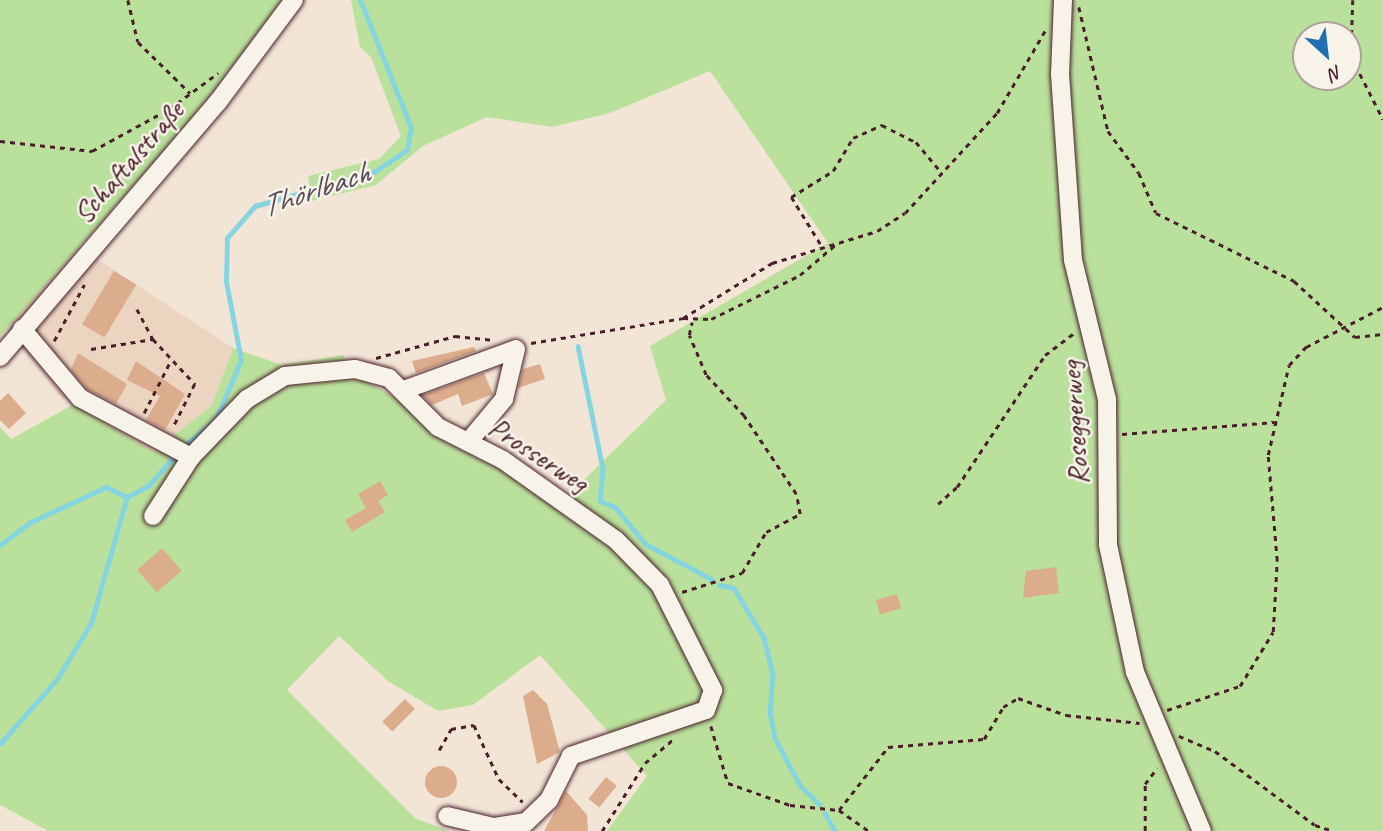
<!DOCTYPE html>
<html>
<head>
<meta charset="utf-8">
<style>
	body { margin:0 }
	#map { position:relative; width:1383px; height:831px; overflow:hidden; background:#f2e5d6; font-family:Caveat,sans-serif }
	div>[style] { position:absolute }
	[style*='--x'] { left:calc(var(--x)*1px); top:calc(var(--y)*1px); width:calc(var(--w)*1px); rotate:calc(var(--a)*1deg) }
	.built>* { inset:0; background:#ebd4c0 }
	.green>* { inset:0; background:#bae19c }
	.stream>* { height:4.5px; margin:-2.25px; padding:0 2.25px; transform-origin:2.25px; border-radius:2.25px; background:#85d5e0 }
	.building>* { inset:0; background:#dcad8d; transform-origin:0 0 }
	.round { border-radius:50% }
	.path>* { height:2.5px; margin-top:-1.25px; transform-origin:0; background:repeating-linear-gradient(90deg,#4a1f2b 0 5px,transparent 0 10px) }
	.roads { filter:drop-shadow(0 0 2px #4a1f2b) drop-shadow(0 0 2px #4a1f2b) }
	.minor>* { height:18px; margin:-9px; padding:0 9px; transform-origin:9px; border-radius:9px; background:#f7f3e8 }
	span { translate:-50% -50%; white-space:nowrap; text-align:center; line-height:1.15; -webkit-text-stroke:5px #f7f3e8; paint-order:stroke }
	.street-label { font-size:30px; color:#4a1f2b }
	.water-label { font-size:32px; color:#594c58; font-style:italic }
	.north { position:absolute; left:1292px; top:21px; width:70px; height:70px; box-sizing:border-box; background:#f7f3e8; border:2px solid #b29e9c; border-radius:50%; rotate:153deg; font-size:19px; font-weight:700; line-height:28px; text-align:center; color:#4a1f2b }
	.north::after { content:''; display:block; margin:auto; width:24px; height:32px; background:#1f6fb2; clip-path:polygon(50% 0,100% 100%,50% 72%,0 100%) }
</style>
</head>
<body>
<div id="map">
	<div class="built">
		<i style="clip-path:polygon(77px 246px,233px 348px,212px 405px,153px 452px,60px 396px,6px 328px)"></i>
	</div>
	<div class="green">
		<i style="clip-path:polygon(0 0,283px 0,190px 122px,0 336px)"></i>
		<i style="clip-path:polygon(evenodd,351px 0,1383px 0,1383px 831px,607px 831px,647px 776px,540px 655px,473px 705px,438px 711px,388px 681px,339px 636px,287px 690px,416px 819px,450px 831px,48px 831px,0 805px,0 427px,11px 439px,74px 404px,153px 452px,212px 405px,233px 348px,282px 365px,343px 355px,357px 376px,567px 496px,666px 400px,650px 346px,828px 243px,710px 71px,610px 113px,552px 127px,487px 117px,423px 146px,376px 185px,312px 201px,308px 176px,379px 159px,401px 136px,371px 57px,360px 47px,351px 0,1306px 35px,1348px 35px,1348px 77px,1306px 77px,1306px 35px)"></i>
	</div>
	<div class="stream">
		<i style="--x:578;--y:346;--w:126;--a:78.5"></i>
		<i style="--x:603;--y:469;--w:32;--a:95"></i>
		<i style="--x:600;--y:501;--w:16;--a:22"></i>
		<i style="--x:615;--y:507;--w:48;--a:50"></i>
		<i style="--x:646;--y:544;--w:76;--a:28.2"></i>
		<i style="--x:183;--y:447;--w:43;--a:-40.3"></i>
		<i style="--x:216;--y:419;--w:64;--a:-67"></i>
		<i style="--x:241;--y:360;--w:79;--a:-100.9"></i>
		<i style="--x:226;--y:282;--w:44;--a:-88.7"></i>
		<i style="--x:227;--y:238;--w:43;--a:-48.8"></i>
		<i style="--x:255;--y:206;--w:124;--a:-15.9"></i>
		<i style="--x:374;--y:172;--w:40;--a:-34"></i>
		<i style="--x:407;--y:150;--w:22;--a:-80"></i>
		<i style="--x:411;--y:128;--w:138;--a:-111.7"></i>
		<i style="--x:0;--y:545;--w:39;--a:-37"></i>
		<i style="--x:31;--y:522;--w:83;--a:-25"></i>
		<i style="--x:106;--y:487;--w:23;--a:25"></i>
		<i style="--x:127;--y:497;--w:24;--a:-28"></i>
		<i style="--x:148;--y:486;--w:44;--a:-48.7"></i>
		<i style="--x:719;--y:585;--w:15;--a:11"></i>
		<i style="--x:734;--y:588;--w:58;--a:59"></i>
		<i style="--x:764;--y:638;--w:36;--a:76"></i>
		<i style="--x:773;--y:673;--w:39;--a:94"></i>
		<i style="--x:770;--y:712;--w:26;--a:79"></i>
		<i style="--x:775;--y:738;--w:53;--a:62"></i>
		<i style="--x:800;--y:785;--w:28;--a:45"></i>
		<i style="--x:0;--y:744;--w:86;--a:-48.8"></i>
		<i style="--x:57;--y:679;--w:66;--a:-58.7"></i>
		<i style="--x:91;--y:623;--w:131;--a:-74.1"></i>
		<i style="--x:825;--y:813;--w:21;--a:61"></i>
	</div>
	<div class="building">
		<i style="left:114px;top:271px;width:26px;height:62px;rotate:31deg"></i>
		<i style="clip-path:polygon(474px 347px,476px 351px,416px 373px,412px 361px)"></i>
		<i style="clip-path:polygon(78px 353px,127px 384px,116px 404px,87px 389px,71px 370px)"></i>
		<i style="clip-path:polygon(136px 361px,185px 394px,165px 430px,146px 420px,160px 396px,127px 380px)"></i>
		<i style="clip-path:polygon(540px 364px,545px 379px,518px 388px,523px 369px)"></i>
		<i style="clip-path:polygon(484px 373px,493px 394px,462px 406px,458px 394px,432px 405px,422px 395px)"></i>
		<i style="clip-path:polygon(8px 393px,26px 413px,9px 429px,0 420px,0 401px)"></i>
		<i style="clip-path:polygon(380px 481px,388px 495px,378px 501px,385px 512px,352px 532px,345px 520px,366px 508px,358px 494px)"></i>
		<i style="left:162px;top:548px;width:30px;height:33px;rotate:49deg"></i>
		<i style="clip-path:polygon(1056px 567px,1059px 593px,1023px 598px,1026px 571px)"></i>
		<i style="left:897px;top:594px;width:15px;height:22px;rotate:74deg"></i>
		<i style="clip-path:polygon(533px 690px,547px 704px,560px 752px,537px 764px,523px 696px)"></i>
		<i style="left:405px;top:699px;width:14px;height:32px;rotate:45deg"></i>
		<i class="round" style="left:425px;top:766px;width:32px;height:32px"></i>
		<i style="left:606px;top:777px;width:14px;height:28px;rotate:39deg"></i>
		<i style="clip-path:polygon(566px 791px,587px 815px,588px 831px,544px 831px)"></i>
	</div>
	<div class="path">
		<i style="--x:128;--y:0;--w:43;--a:76.6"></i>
		<i style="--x:138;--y:42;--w:73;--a:44.4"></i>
		<i style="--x:1353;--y:0;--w:56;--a:92"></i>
		<i style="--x:1351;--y:56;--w:71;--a:63.1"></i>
		<i style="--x:1079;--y:7;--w:127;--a:76.8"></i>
		<i style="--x:1108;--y:131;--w:52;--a:53.6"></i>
		<i style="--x:1139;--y:173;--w:43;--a:67"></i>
		<i style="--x:1156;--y:213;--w:154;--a:26.2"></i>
		<i style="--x:1294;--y:281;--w:83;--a:42.6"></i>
		<i style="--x:1355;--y:337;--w:28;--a:-6"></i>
		<i style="--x:0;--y:141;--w:93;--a:6.2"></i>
		<i style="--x:92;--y:151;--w:88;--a:-28.6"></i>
		<i style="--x:169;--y:109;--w:61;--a:-36.3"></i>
		<i style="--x:820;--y:244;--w:55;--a:-121.7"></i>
		<i style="--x:791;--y:197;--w:49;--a:-31.8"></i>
		<i style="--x:833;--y:171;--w:39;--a:-59"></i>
		<i style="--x:853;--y:138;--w:32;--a:-24"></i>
		<i style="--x:882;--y:125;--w:38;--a:27"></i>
		<i style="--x:916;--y:142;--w:35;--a:50"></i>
		<i style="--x:137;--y:309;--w:34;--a:62"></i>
		<i style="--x:153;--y:339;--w:62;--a:47"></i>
		<i style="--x:195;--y:384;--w:49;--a:116.6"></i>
		<i style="--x:683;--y:318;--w:28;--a:2"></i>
		<i style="--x:711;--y:319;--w:99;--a:-26.3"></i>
		<i style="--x:800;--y:275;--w:46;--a:-40.6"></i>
		<i style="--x:54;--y:341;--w:64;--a:-61.8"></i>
		<i style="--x:531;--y:343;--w:154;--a:-9.3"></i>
		<i style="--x:683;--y:318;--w:105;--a:-31.7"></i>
		<i style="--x:772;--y:263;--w:110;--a:-16.9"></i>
		<i style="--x:877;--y:231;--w:33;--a:-33"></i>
		<i style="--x:905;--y:213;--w:136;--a:-47.4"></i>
		<i style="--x:997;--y:113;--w:95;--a:-59.7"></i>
		<i style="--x:91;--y:349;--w:63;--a:-9.2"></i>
		<i style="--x:376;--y:358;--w:82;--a:-15.6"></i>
		<i style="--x:455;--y:336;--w:37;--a:6"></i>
		<i style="--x:144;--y:413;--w:59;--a:-63"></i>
		<i style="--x:1122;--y:434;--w:153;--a:-4.5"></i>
		<i style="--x:938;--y:504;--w:25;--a:-42"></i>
		<i style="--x:957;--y:487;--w:159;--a:-56.3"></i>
		<i style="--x:1045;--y:355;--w:36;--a:-37"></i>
		<i style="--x:682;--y:592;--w:63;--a:-17.6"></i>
		<i style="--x:742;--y:573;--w:48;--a:-59.7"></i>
		<i style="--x:766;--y:532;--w:38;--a:-28"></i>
		<i style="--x:800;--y:514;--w:20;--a:-101"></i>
		<i style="--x:796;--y:494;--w:94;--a:-123.7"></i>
		<i style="--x:744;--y:416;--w:56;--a:-132.8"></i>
		<i style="--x:706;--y:375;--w:43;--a:-113"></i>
		<i style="--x:689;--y:335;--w:13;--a:-77"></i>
		<i style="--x:1167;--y:710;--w:77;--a:-18.2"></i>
		<i style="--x:1240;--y:686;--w:63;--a:-58.6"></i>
		<i style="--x:1273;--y:632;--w:71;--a:-86.8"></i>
		<i style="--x:1277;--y:561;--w:106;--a:-94.9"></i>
		<i style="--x:1268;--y:455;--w:92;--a:-76.9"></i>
		<i style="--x:1289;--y:365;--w:25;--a:-47"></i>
		<i style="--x:1306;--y:347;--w:87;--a:-27.5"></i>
		<i style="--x:711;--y:726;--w:59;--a:73.4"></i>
		<i style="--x:728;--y:783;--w:66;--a:19.5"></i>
		<i style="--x:790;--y:805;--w:49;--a:5.8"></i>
		<i style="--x:839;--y:810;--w:37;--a:35"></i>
		<i style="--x:1179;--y:736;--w:39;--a:23"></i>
		<i style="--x:1215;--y:751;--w:124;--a:36.5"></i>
		<i style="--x:1315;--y:825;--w:19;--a:18"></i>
		<i style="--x:439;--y:750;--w:24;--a:-60"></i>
		<i style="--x:451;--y:729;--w:23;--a:-10"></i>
		<i style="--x:474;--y:725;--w:60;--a:65.2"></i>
		<i style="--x:499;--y:779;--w:33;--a:44"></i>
		<i style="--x:839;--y:810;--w:80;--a:-52.1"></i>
		<i style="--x:888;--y:747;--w:96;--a:-4.8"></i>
		<i style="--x:984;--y:739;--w:37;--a:-59"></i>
		<i style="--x:1003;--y:707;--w:17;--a:-31"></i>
		<i style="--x:1018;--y:698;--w:51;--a:19.5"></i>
		<i style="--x:1066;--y:715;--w:74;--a:6.2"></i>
		<i style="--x:602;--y:831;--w:80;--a:-57.7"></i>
		<i style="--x:645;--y:763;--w:39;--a:-40"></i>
		<i style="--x:1145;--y:831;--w:47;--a:-90"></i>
		<i style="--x:1145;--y:784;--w:20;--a:-53"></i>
	</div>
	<div class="roads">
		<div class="minor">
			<i style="--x:1063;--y:0;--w:74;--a:92.3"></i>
			<i style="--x:1060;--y:74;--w:186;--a:86"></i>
			<i style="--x:1073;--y:260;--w:143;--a:76.3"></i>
			<i style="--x:1107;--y:399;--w:146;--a:89.6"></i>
			<i style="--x:1108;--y:545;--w:130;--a:78"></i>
			<i style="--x:1135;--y:672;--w:173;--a:67.2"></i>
			<i style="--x:22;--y:329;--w:90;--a:50"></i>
			<i style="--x:80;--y:398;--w:126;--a:28"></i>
			<i style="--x:191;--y:457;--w:81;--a:-46"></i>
			<i style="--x:247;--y:399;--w:44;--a:-31.2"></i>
			<i style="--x:285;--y:376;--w:70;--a:-5.7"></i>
			<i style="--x:355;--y:369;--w:35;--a:15"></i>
			<i style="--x:389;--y:378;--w:69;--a:45"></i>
			<i style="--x:438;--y:427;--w:73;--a:26.9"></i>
			<i style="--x:503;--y:460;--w:138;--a:35.3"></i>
			<i style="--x:616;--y:540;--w:63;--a:45.6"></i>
			<i style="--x:660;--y:585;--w:118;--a:63.2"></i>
			<i style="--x:713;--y:690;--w:21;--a:109"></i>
			<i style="--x:706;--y:710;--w:143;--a:161.2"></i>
			<i style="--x:571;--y:756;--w:49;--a:116.6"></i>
			<i style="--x:549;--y:800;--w:32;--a:136"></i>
			<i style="--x:526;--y:822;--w:33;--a:171"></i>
			<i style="--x:493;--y:827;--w:47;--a:-166.6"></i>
			<i style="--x:0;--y:357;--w:335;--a:-49.5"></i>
			<i style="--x:218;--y:102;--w:127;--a:-53.3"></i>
			<i style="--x:404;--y:390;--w:119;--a:-20.1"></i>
			<i style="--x:469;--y:441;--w:55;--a:-50.2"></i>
			<i style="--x:504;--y:399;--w:51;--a:-76.5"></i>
			<i style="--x:153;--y:516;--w:70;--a:-57.2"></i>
		</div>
	</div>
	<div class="street-label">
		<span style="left:128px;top:162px;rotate:-49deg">Schaftalstraße</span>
		<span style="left:1074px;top:423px;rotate:-94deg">Roseggerweg</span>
		<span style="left:539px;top:454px;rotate:33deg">Prosserweg</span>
	</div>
	<div class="water-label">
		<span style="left:315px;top:190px;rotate:-19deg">Thörlbach</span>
	</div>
	<div class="north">N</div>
</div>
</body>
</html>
